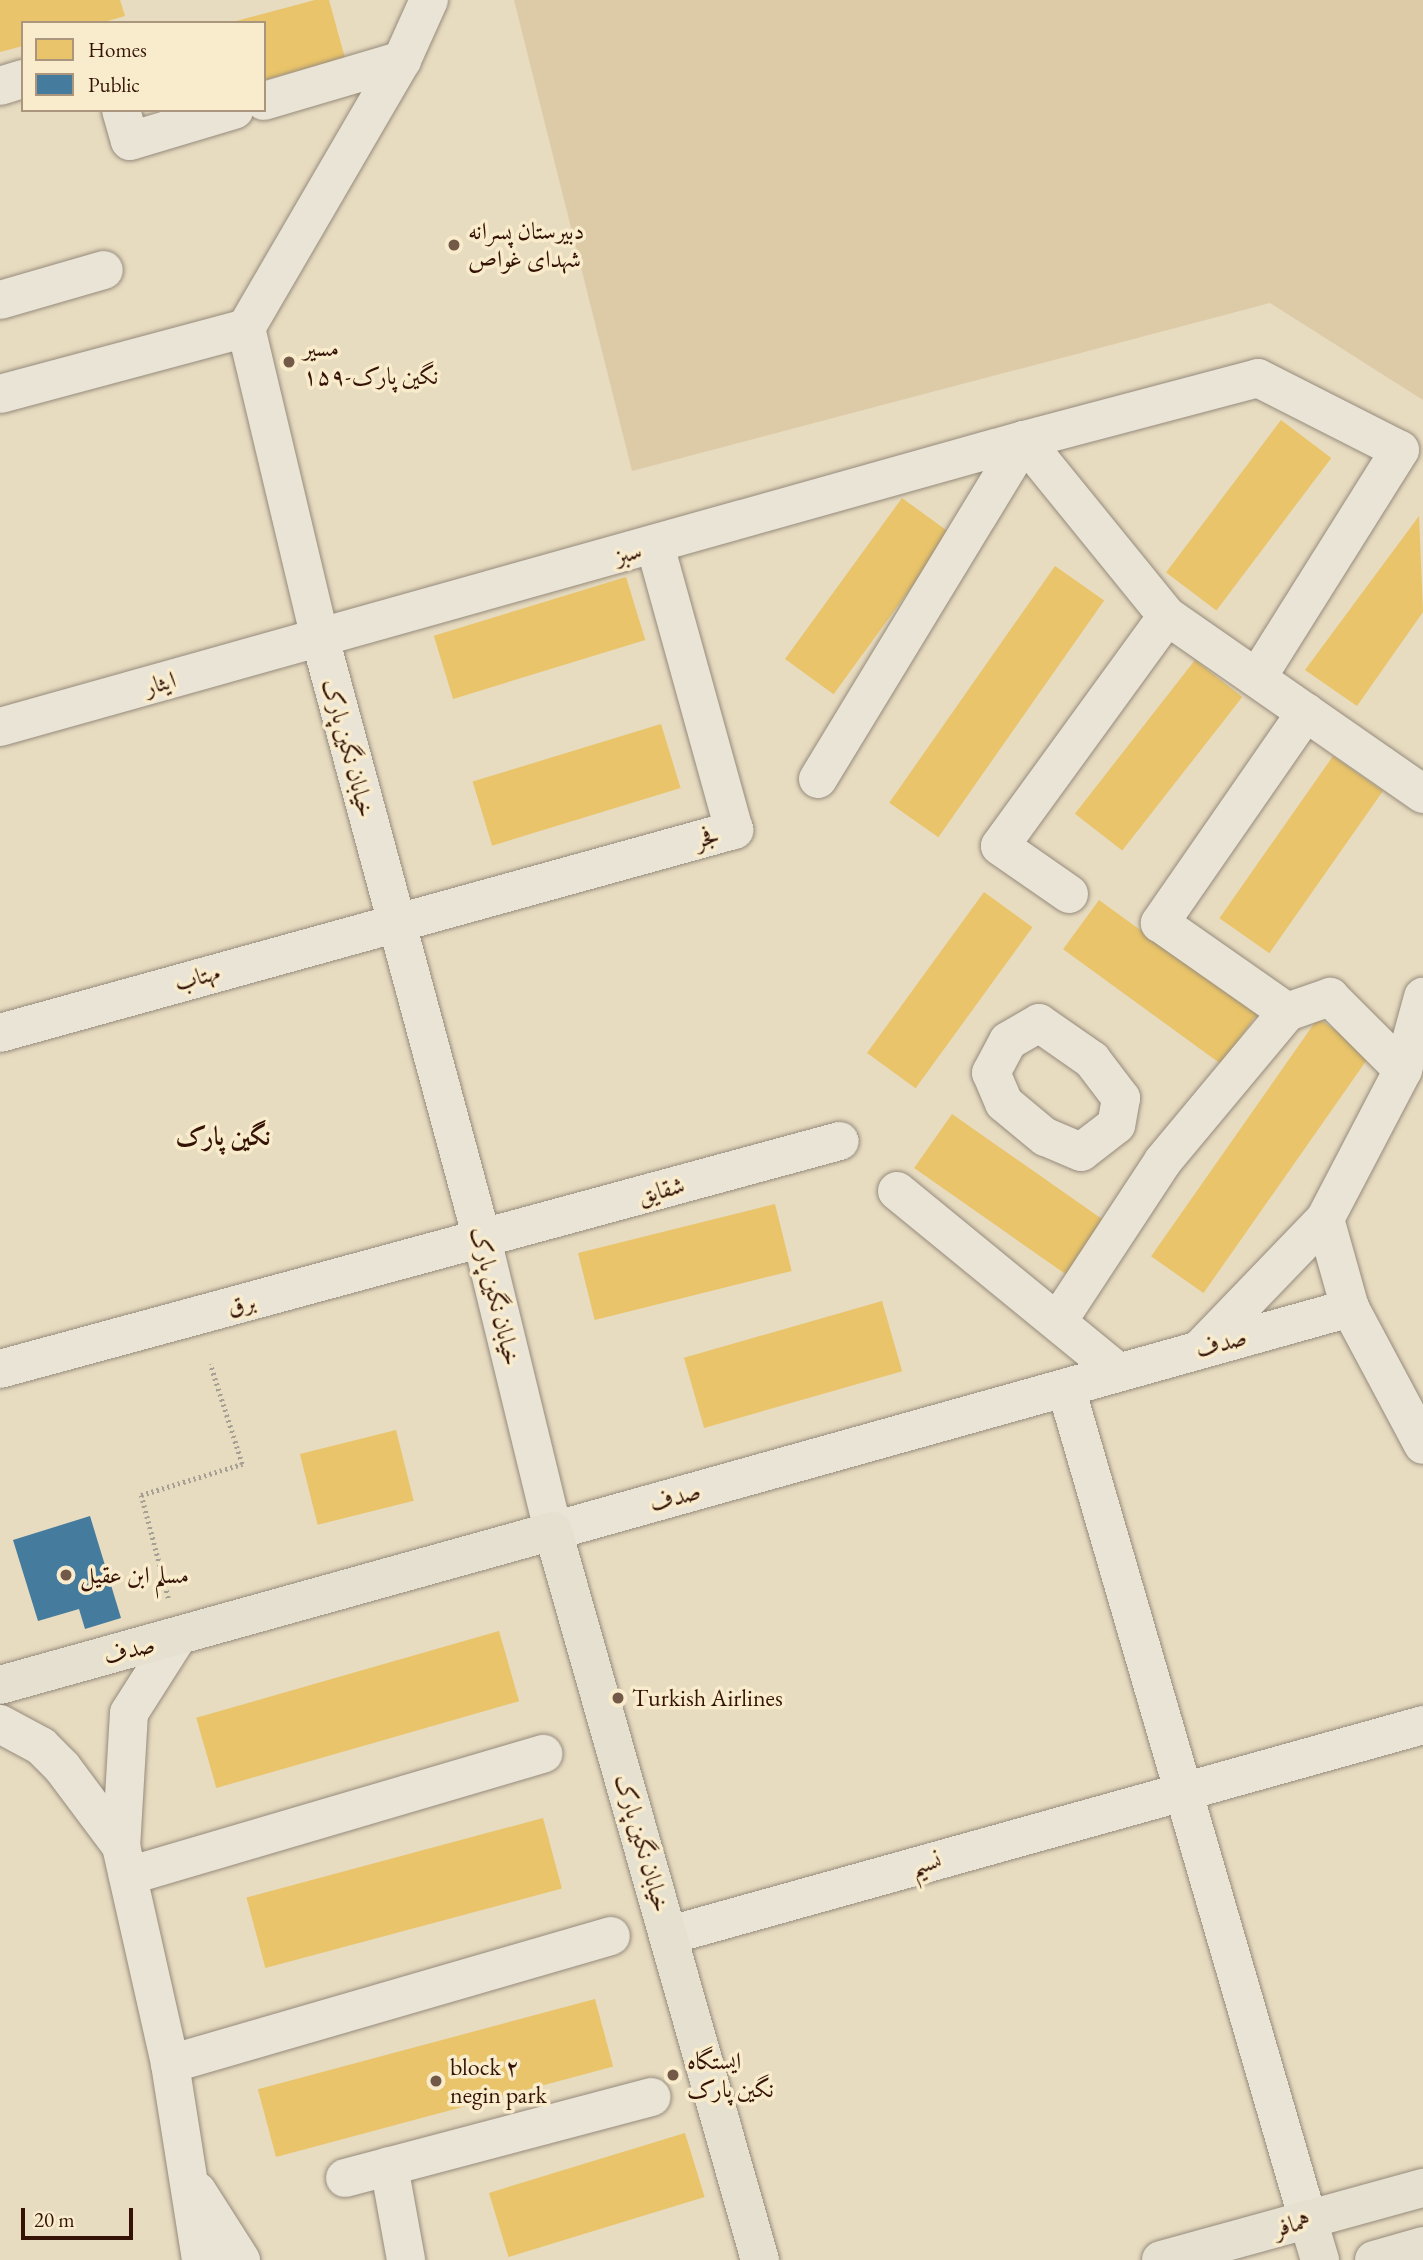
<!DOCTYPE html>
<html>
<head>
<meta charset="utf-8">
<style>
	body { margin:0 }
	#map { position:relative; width:1423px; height:2260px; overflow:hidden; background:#e7dbc0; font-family:"EB Garamond",Amiri,serif }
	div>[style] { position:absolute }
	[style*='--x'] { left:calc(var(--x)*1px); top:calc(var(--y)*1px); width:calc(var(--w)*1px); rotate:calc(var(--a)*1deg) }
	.green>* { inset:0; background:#ddcba8 }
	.homes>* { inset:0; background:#e9c46a; transform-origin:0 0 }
	.public>* { inset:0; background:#457b9d }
	.path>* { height:4.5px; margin-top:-2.25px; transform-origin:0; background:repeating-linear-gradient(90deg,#a69f94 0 2px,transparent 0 5.5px) }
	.roads { filter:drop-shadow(0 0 2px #968b7b) drop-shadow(0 0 2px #968b7b) }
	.minor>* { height:38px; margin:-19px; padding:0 19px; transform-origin:19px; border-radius:19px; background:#eae4d7 }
	.major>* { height:38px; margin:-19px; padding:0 19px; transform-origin:19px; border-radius:19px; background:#e6e0d0 }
	.dots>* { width:19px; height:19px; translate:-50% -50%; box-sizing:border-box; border:4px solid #f9eccc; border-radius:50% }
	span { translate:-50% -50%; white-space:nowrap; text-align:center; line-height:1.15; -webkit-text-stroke:7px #f9eccc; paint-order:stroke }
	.poi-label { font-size:24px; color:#341306 }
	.left { translate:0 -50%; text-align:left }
	.street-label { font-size:24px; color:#341306 }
	.neighbourhood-label { font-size:26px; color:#341306; font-weight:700 }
	.legend { position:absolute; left:21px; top:21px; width:245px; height:91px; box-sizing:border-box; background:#f9eccc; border:2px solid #aa957d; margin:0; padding:9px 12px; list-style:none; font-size:21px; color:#341306 }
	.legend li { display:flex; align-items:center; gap:14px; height:35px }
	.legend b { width:35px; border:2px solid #aa957d }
	.scale { position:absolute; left:21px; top:2208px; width:112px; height:32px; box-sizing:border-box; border:4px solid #341306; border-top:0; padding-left:9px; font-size:21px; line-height:24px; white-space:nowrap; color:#341306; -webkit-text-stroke:5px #f9eccc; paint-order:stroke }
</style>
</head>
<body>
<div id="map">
	<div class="green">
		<i style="clip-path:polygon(514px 0,1423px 0,1423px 400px,1270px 303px,632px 471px)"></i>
	</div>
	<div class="homes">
		<i style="clip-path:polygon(0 0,120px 0,125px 16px,101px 23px,23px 23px,23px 46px,0 52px)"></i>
		<i style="clip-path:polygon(315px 0,329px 0,345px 58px,264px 80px,264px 23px,232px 22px)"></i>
		<i style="left:1281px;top:420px;width:63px;height:191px;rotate:37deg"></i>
		<i style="left:902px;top:498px;width:60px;height:199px;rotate:36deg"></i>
		<i style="clip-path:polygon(1419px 516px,1423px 612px,1357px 706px,1305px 670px)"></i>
		<i style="left:1055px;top:566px;width:60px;height:289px;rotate:35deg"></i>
		<i style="left:626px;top:577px;width:66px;height:201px;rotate:73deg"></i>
		<i style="left:1195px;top:660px;width:60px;height:195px;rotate:38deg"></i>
		<i style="left:661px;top:724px;width:67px;height:197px;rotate:73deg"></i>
		<i style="left:1333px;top:756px;width:61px;height:198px;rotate:35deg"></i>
		<i style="left:984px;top:892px;width:60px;height:199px;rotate:36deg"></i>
		<i style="left:1099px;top:900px;width:195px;height:61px;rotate:36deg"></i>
		<i style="left:1318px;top:1018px;width:64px;height:291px;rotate:35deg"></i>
		<i style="left:952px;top:1114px;width:187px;height:66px;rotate:35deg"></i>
		<i style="left:775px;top:1204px;width:69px;height:203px;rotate:76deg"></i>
		<i style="left:882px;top:1301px;width:73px;height:206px;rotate:74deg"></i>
		<i style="left:396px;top:1430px;width:73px;height:99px;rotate:76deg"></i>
		<i style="left:499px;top:1631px;width:73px;height:315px;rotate:74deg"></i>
		<i style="left:543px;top:1818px;width:73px;height:307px;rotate:75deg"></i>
		<i style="left:595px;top:1999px;width:70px;height:349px;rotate:75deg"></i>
		<i style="left:685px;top:2133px;width:67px;height:205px;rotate:73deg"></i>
	</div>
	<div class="public">
		<i style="clip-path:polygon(90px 1516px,121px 1618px,85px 1629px,79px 1609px,38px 1621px,13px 1540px)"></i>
	</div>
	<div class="path">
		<i style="--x:168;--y:1598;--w:106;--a:-104.7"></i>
		<i style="--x:141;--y:1495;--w:106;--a:-17.1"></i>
		<i style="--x:242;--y:1464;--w:105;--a:-107.7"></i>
	</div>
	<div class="roads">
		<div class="minor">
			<i style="--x:0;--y:86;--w:24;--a:-17"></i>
			<i style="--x:264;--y:101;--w:144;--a:-16.5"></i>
			<i style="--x:121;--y:110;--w:32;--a:74"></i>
			<i style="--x:130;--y:141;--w:109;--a:-16.6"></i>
			<i style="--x:0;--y:300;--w:108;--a:-16.1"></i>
			<i style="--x:246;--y:328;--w:319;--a:76.6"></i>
			<i style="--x:320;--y:638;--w:622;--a:74.91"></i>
			<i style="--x:482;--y:1239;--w:301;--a:76.3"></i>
			<i style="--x:553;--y:1531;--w:828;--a:-15.63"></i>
			<i style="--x:0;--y:394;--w:255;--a:-15"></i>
			<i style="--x:246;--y:328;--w:310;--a:-59.8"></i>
			<i style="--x:402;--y:60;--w:66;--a:-65.8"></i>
			<i style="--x:1306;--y:712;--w:257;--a:124.7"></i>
			<i style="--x:1160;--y:923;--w:155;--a:35"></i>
			<i style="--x:1287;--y:1012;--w:46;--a:-19.2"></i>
			<i style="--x:1330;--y:997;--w:103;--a:45"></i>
			<i style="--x:0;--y:727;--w:1063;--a:-15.66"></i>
			<i style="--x:1024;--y:440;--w:227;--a:50.9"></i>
			<i style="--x:1167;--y:616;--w:312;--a:34.8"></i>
			<i style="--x:818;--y:779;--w:397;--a:-58.7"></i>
			<i style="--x:1024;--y:440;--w:242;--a:-14.8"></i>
			<i style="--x:1258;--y:378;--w:159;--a:26.9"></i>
			<i style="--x:1400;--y:450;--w:269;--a:122.1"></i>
			<i style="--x:1069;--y:894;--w:84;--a:-145.2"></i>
			<i style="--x:1000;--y:846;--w:284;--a:-54"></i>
			<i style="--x:1039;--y:1023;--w:65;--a:34.9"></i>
			<i style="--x:1092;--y:1060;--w:48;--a:52.7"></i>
			<i style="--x:1121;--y:1098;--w:27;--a:100"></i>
			<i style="--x:1116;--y:1125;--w:44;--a:142.4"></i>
			<i style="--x:1081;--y:1152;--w:39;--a:-157"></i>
			<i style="--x:1045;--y:1137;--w:53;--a:-140.3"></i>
			<i style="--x:1004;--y:1103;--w:33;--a:-113"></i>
			<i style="--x:991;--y:1073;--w:36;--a:-62"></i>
			<i style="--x:1008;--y:1041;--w:36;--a:-30"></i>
			<i style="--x:0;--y:1033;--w:762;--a:-15.46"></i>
			<i style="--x:734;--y:830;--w:296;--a:-105.5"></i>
			<i style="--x:897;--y:1191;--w:286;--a:39.3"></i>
			<i style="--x:1325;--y:1219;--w:92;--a:74.3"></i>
			<i style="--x:1350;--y:1308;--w:155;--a:61.9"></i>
			<i style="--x:1058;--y:1321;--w:191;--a:-56.7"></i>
			<i style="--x:1163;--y:1161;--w:194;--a:-50.2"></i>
			<i style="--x:1201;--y:1348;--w:179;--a:-46.1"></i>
			<i style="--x:1325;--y:1219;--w:168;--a:-62.4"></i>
			<i style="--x:1403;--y:1070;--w:76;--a:-74.7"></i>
			<i style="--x:0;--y:1369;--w:870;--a:-15.19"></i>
			<i style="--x:1066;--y:1388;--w:866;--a:73.78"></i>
			<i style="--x:178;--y:1636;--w:91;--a:122.5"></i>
			<i style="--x:129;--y:1713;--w:133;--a:93.4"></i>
			<i style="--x:121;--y:1846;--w:223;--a:77.3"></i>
			<i style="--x:170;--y:2064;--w:198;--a:81"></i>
			<i style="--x:0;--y:1724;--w:47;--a:28.2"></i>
			<i style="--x:41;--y:1746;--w:30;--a:45"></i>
			<i style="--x:62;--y:1767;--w:99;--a:53.2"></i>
			<i style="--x:128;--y:1876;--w:433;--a:-16.4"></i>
			<i style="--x:670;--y:1935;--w:782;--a:-15.58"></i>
			<i style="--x:170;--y:2064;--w:459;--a:-16.2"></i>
			<i style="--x:389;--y:2166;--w:96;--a:79.7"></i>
			<i style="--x:345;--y:2178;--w:317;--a:-14.8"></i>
			<i style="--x:197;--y:2191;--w:82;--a:57.5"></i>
		</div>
		<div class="major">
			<i style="--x:0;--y:1685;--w:574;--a:-15.56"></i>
			<i style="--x:553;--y:1531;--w:758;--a:74.15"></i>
			<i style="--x:1308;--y:2220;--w:42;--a:73.3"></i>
			<i style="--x:1161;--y:2260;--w:272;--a:-15.4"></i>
			<i style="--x:1374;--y:2260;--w:51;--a:-15.9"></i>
		</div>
	</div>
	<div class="dots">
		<i style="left:454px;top:245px;background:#735947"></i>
		<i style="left:289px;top:362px;background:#735947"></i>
		<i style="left:66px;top:1575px;background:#735947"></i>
		<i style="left:618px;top:1698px;background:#735947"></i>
		<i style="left:673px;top:2075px;background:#735947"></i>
		<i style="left:436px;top:2081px;background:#735947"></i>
	</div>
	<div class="poi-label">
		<span class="left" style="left:468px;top:245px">دبیرستان پسرانه<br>شهدای غواص</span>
		<span class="left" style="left:303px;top:362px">مسیر<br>۱۵۹-نگین پارک</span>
		<span class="left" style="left:80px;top:1575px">مسلم ابن عقیل</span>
		<span class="left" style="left:632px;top:1698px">Turkish Airlines</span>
		<span class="left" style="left:687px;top:2075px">ایستگاه<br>نگین پارک</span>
		<span class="left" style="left:450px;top:2081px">block ۲<br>negin park</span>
	</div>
	<div class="street-label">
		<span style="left:628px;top:553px;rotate:-16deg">سبز</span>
		<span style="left:160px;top:683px;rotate:-16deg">ایثار</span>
		<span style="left:349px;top:748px;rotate:75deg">خیابان نگین پارک</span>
		<span style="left:707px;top:837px;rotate:-15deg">فجر</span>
		<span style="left:197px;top:977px;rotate:-16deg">مهتاب</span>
		<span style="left:661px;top:1190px;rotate:-15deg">شقایق</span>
		<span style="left:496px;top:1296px;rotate:76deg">خیابان نگین پارک</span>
		<span style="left:241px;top:1304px;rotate:-15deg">برق</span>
		<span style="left:1221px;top:1343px;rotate:-16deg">صدف</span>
		<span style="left:675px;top:1497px;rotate:-16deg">صدف</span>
		<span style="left:129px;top:1650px;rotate:-15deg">صدف</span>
		<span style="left:643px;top:1843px;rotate:74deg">خیابان نگین پارک</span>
		<span style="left:926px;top:1863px;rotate:-16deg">نسیم</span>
		<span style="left:1292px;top:2224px;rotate:-15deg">همافر</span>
	</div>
	<div class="neighbourhood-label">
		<span style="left:223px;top:1137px">نگین پارک</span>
	</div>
	<ul class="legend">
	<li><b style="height:19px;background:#e9c46a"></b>Homes</li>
	<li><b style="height:19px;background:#457b9d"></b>Public</li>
	</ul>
	<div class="scale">20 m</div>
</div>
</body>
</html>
